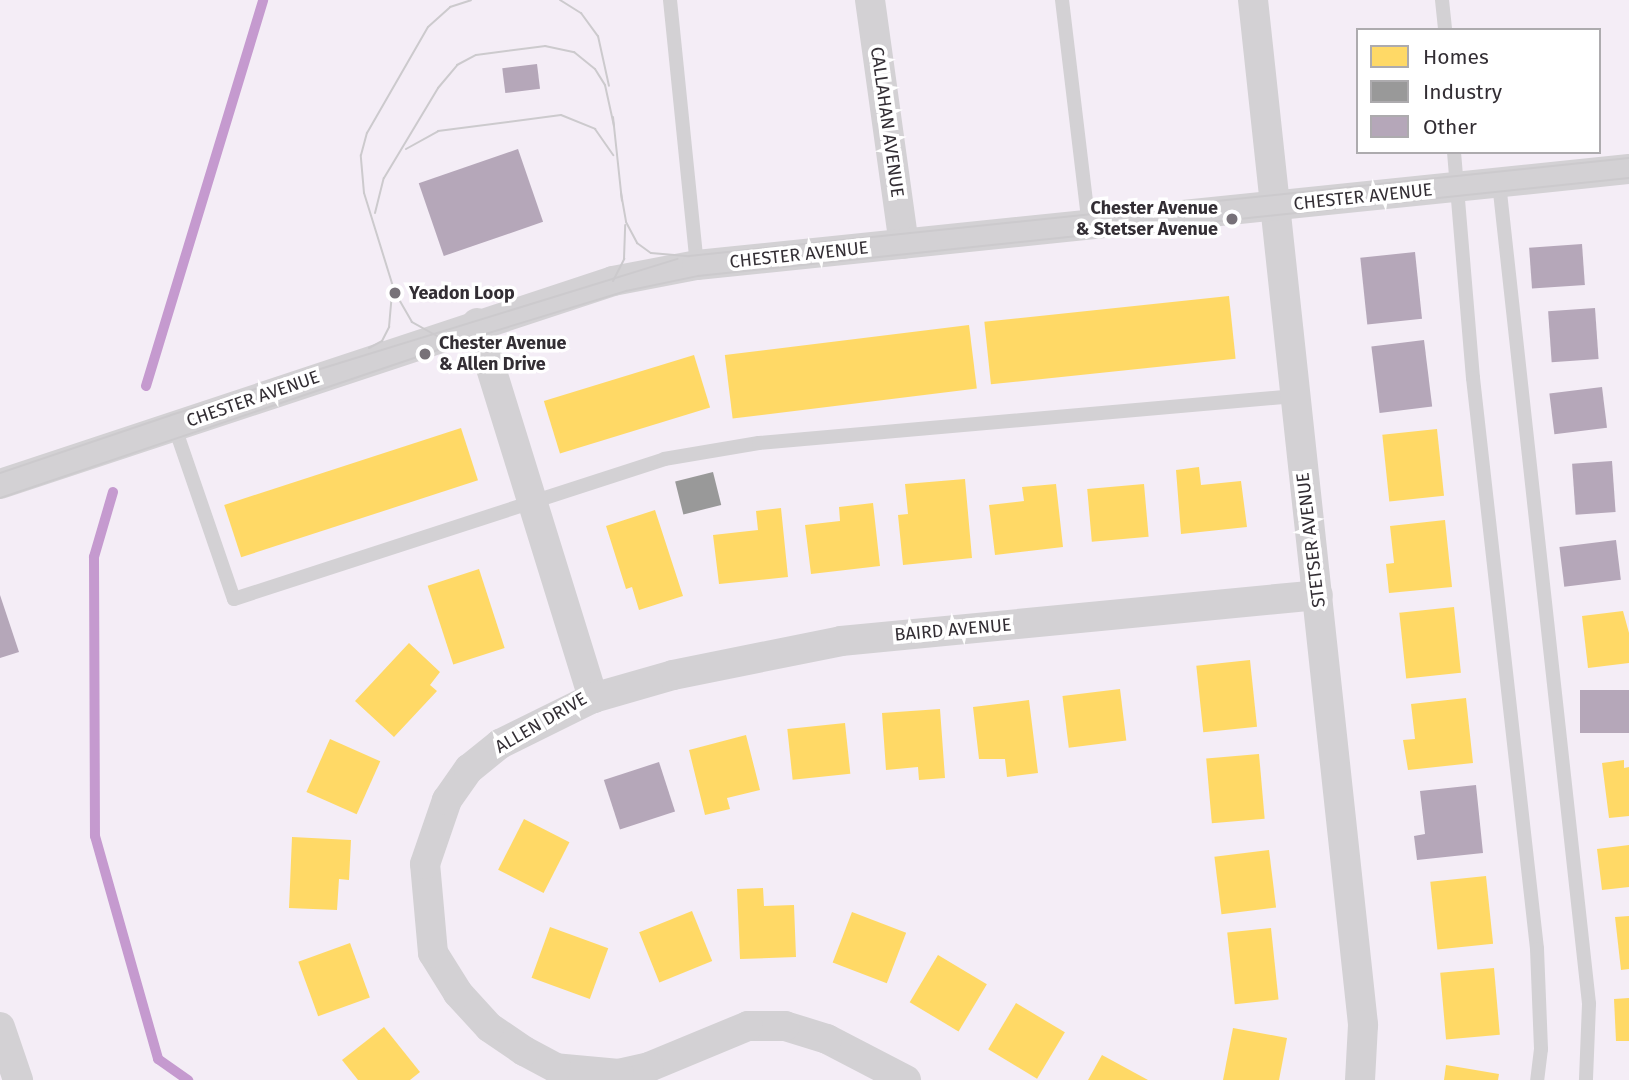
<!DOCTYPE html>
<html>
<head>
<meta charset="utf-8">
<style>
	body { margin:0 }
	#map { position:relative; width:1629px; height:1080px; overflow:hidden; background:#f4edf6; font-family:"Fira Sans",sans-serif }
	div>[style] { position:absolute }
	[style*='--x'] { left:calc(var(--x)*1px); top:calc(var(--y)*1px); width:calc(var(--w)*1px); rotate:calc(var(--a)*1deg) }
	.homes>* { inset:0; background:#ffd966; transform-origin:0 0 }
	.industry>* { inset:0; background:#999; transform-origin:0 0 }
	.stream>* { height:10px; margin:-5px; padding:0 5px; transform-origin:5px; border-radius:5px; background:#c59acf }
	.building>* { inset:0; background:#b5a7b9; transform-origin:0 0 }
	.lane>* { height:14px; margin:-7px; padding:0 7px; transform-origin:7px; border-radius:7px; background:#d3d1d4 }
	.street>* { height:30px; margin:-15px; padding:0 15px; transform-origin:15px; border-radius:15px; background:#d3d1d4 }
	.tram>* { height:2px; margin:-1px; padding:0 1px; transform-origin:1px; border-radius:1px; background:#cccacd }
	.dots>* { width:19px; height:19px; translate:-50% -50%; box-sizing:border-box; border:4px solid #fff; border-radius:50% }
	span { translate:-50% -50%; white-space:nowrap; text-align:center; line-height:1.15; -webkit-text-stroke:7px #fff; paint-order:stroke }
	.street-label { font-size:18px; color:#332e34 }
	.poi-label { font-size:18px; color:#332e34; font-weight:700 }
	.right { translate:-100% -50%; text-align:right }
	.left { translate:0 -50%; text-align:left }
	.legend { position:absolute; left:1356px; top:28px; width:245px; height:126px; box-sizing:border-box; background:#fff; border:2px solid #adabae; margin:0; padding:9px 12px; list-style:none; font-size:21px; color:#332e34 }
	.legend li { display:flex; align-items:center; gap:14px; height:35px }
	.legend b { width:35px; border:2px solid #adabae }
</style>
</head>
<body>
<div id="map">
	<div class="homes">
		<i style="left:1229px;top:296px;width:63px;height:246px;rotate:84deg"></i>
		<i style="left:969px;top:325px;width:64px;height:246px;rotate:83deg"></i>
		<i style="left:694px;top:355px;width:55px;height:157px;rotate:73deg"></i>
		<i style="left:461px;top:428px;width:55px;height:249px;rotate:72deg"></i>
		<i style="left:1437px;top:429px;width:67px;height:55px;rotate:84deg"></i>
		<i style="clip-path:polygon(1199px 467px,1201px 485px,1241px 481px,1247px 527px,1181px 534px,1176px 470px)"></i>
		<i style="clip-path:polygon(965px 479px,972px 558px,903px 565px,898px 515px,908px 514px,905px 484px)"></i>
		<i style="clip-path:polygon(1056px 484px,1063px 547px,995px 555px,989px 505px,1024px 501px,1022px 487px)"></i>
		<i style="left:1144px;top:484px;width:53px;height:57px;rotate:85deg"></i>
		<i style="clip-path:polygon(873px 503px,880px 566px,811px 574px,805px 525px,840px 521px,839px 507px)"></i>
		<i style="clip-path:polygon(781px 508px,788px 577px,719px 584px,713px 535px,758px 530px,756px 511px)"></i>
		<i style="clip-path:polygon(655px 510px,683px 596px,639px 610px,632px 587px,626px 589px,606px 526px)"></i>
		<i style="clip-path:polygon(1445px 520px,1452px 587px,1389px 593px,1386px 564px,1394px 563px,1390px 526px)"></i>
		<i style="left:479px;top:569px;width:83px;height:54px;rotate:72deg"></i>
		<i style="left:1454px;top:607px;width:66px;height:55px;rotate:84deg"></i>
		<i style="clip-path:polygon(1623px 611px,1629px 633px,1629px 663px,1588px 668px,1582px 616px)"></i>
		<i style="clip-path:polygon(409px 643px,440px 672px,430px 685px,437px 691px,394px 737px,355px 701px)"></i>
		<i style="left:1250px;top:660px;width:67px;height:54px;rotate:84deg"></i>
		<i style="left:1120px;top:689px;width:52px;height:58px;rotate:83deg"></i>
		<i style="clip-path:polygon(1466px 698px,1473px 763px,1408px 770px,1403px 740px,1415px 739px,1411px 704px)"></i>
		<i style="clip-path:polygon(1029px 700px,1038px 773px,1007px 777px,1005px 759px,979px 759px,973px 707px)"></i>
		<i style="clip-path:polygon(940px 709px,945px 778px,919px 780px,918px 767px,886px 770px,882px 713px)"></i>
		<i style="left:845px;top:723px;width:51px;height:58px;rotate:84deg"></i>
		<i style="clip-path:polygon(746px 735px,760px 790px,727px 798px,730px 809px,705px 815px,689px 750px)"></i>
		<i style="left:330px;top:739px;width:55px;height:58px;rotate:24deg"></i>
		<i style="left:1259px;top:754px;width:65px;height:53px;rotate:85deg"></i>
		<i style="clip-path:polygon(1624px 760px,1624px 768px,1629px 767px,1629px 816px,1609px 818px,1602px 763px)"></i>
		<i style="left:524px;top:819px;width:51px;height:57px;rotate:27deg"></i>
		<i style="clip-path:polygon(292px 837px,351px 840px,349px 880px,339px 879px,337px 910px,289px 908px)"></i>
		<i style="clip-path:polygon(1629px 845px,1629px 887px,1602px 890px,1597px 849px)"></i>
		<i style="left:1269px;top:850px;width:58px;height:55px;rotate:83deg"></i>
		<i style="left:1486px;top:876px;width:68px;height:56px;rotate:84deg"></i>
		<i style="clip-path:polygon(763px 888px,764px 906px,794px 905px,796px 957px,740px 959px,737px 889px)"></i>
		<i style="left:692px;top:911px;width:54px;height:57px;rotate:68deg"></i>
		<i style="left:852px;top:912px;width:58px;height:54px;rotate:21deg"></i>
		<i style="clip-path:polygon(1629px 916px,1629px 969px,1621px 970px,1615px 917px)"></i>
		<i style="left:550px;top:927px;width:62px;height:54px;rotate:20deg"></i>
		<i style="left:1271px;top:928px;width:72px;height:44px;rotate:84deg"></i>
		<i style="left:350px;top:943px;width:58px;height:55px;rotate:70deg"></i>
		<i style="left:938px;top:955px;width:57px;height:55px;rotate:31deg"></i>
		<i style="left:1494px;top:968px;width:67px;height:54px;rotate:85deg"></i>
		<i style="clip-path:polygon(1629px 998px,1629px 1041px,1616px 1041px,1614px 999px)"></i>
		<i style="left:1016px;top:1003px;width:57px;height:54px;rotate:31deg"></i>
		<i style="clip-path:polygon(384px 1027px,420px 1072px,410px 1080px,358px 1080px,342px 1060px)"></i>
		<i style="clip-path:polygon(1233px 1028px,1287px 1038px,1279px 1080px,1223px 1080px)"></i>
		<i style="clip-path:polygon(1102px 1055px,1148px 1080px,1088px 1080px)"></i>
		<i style="clip-path:polygon(1446px 1065px,1499px 1074px,1498px 1080px,1444px 1080px)"></i>
	</div>
	<div class="industry">
		<i style="left:713px;top:472px;width:34px;height:39px;rotate:76deg"></i>
	</div>
	<div class="stream">
		<i style="--x:146;--y:386;--w:403;--a:-73.1"></i>
		<i style="--x:113;--y:492;--w:68;--a:106.3"></i>
		<i style="--x:94;--y:557;--w:279;--a:89.8"></i>
		<i style="--x:95;--y:836;--w:232;--a:74.2"></i>
		<i style="--x:158;--y:1059;--w:37;--a:35"></i>
	</div>
	<div class="building">
		<i style="left:537px;top:64px;width:25px;height:35px;rotate:83deg"></i>
		<i style="left:518px;top:149px;width:77px;height:105px;rotate:71deg"></i>
		<i style="left:1582px;top:244px;width:41px;height:53px;rotate:86deg"></i>
		<i style="left:1415px;top:252px;width:67px;height:55px;rotate:84deg"></i>
		<i style="left:1595px;top:308px;width:51px;height:47px;rotate:86deg"></i>
		<i style="left:1424px;top:340px;width:67px;height:53px;rotate:83deg"></i>
		<i style="left:1602px;top:387px;width:41px;height:53px;rotate:83deg"></i>
		<i style="left:1612px;top:461px;width:51px;height:40px;rotate:86deg"></i>
		<i style="left:1616px;top:540px;width:40px;height:57px;rotate:83deg"></i>
		<i style="clip-path:polygon(0 595px,19px 652px,0 658px)"></i>
		<i style="left:1629px;top:690px;width:43px;height:49px;rotate:90deg"></i>
		<i style="left:659px;top:762px;width:52px;height:58px;rotate:72deg"></i>
		<i style="clip-path:polygon(1476px 785px,1483px 853px,1417px 860px,1414px 836px,1425px 834px,1420px 791px)"></i>
	</div>
	<div class="lane">
		<i style="--x:670;--y:0;--w:266;--a:84.2"></i>
		<i style="--x:1062;--y:0;--w:228;--a:83.2"></i>
		<i style="--x:1442;--y:0;--w:30;--a:84"></i>
		<i style="--x:1454;--y:152;--w:227;--a:85.2"></i>
		<i style="--x:1473;--y:378;--w:575;--a:83.6"></i>
		<i style="--x:1537;--y:949;--w:100;--a:87.7"></i>
		<i style="--x:1541;--y:1049;--w:31;--a:97"></i>
		<i style="--x:1499;--y:183;--w:826;--a:83.74"></i>
		<i style="--x:1589;--y:1004;--w:76;--a:92.3"></i>
		<i style="--x:174;--y:425;--w:184;--a:71"></i>
		<i style="--x:234;--y:599;--w:452;--a:-18"></i>
		<i style="--x:664;--y:459;--w:96;--a:-9.6"></i>
		<i style="--x:759;--y:443;--w:538;--a:-5.01"></i>
	</div>
	<div class="street">
		<i style="--x:870;--y:0;--w:246;--a:82.1"></i>
		<i style="--x:1253;--y:0;--w:1031;--a:83.87"></i>
		<i style="--x:1363;--y:1025;--w:55;--a:93.1"></i>
		<i style="--x:477;--y:323;--w:393;--a:72.8"></i>
		<i style="--x:0;--y:484;--w:646;--a:-18.32"></i>
		<i style="--x:613;--y:281;--w:86;--a:-10.8"></i>
		<i style="--x:697;--y:265;--w:937;--a:-5.88"></i>
		<i style="--x:0;--y:1027;--w:56;--a:71.2"></i>
		<i style="--x:906;--y:1080;--w:89;--a:-152.6"></i>
		<i style="--x:827;--y:1039;--w:44;--a:-162.8"></i>
		<i style="--x:785;--y:1026;--w:37;--a:180"></i>
		<i style="--x:748;--y:1026;--w:107;--a:157.5"></i>
		<i style="--x:649;--y:1067;--w:31;--a:167"></i>
		<i style="--x:619;--y:1074;--w:63;--a:-174.6"></i>
		<i style="--x:556;--y:1068;--w:36;--a:-152"></i>
		<i style="--x:524;--y:1051;--w:42;--a:-145.6"></i>
		<i style="--x:489;--y:1027;--w:46;--a:-132.4"></i>
		<i style="--x:458;--y:993;--w:47;--a:-122"></i>
		<i style="--x:433;--y:953;--w:89;--a:-95.1"></i>
		<i style="--x:425;--y:864;--w:68;--a:-71"></i>
		<i style="--x:447;--y:800;--w:38;--a:-55"></i>
		<i style="--x:469;--y:769;--w:40;--a:-39"></i>
		<i style="--x:500;--y:744;--w:104;--a:-26.3"></i>
		<i style="--x:593;--y:698;--w:83;--a:-16"></i>
		<i style="--x:673;--y:675;--w:171;--a:-11.4"></i>
		<i style="--x:841;--y:641;--w:479;--a:-5.5"></i>
	</div>
	<div class="tram">
		<i style="--x:560;--y:0;--w:25;--a:32"></i>
		<i style="--x:581;--y:13;--w:29;--a:54"></i>
		<i style="--x:598;--y:36;--w:51;--a:77.6"></i>
		<i style="--x:613;--y:117;--w:84;--a:83.9"></i>
		<i style="--x:406;--y:149;--w:37;--a:-29"></i>
		<i style="--x:438;--y:131;--w:124;--a:-7.4"></i>
		<i style="--x:561;--y:115;--w:37;--a:22"></i>
		<i style="--x:595;--y:129;--w:32;--a:55"></i>
		<i style="--x:621;--y:193;--w:29;--a:80"></i>
		<i style="--x:626;--y:222;--w:24;--a:62"></i>
		<i style="--x:637;--y:243;--w:17;--a:36"></i>
		<i style="--x:651;--y:253;--w:38;--a:5"></i>
		<i style="--x:689;--y:256;--w:945;--a:-5.95"></i>
		<i style="--x:375;--y:213;--w:36;--a:-76"></i>
		<i style="--x:384;--y:178;--w:105;--a:-59"></i>
		<i style="--x:438;--y:88;--w:30;--a:-50"></i>
		<i style="--x:457;--y:65;--w:21;--a:-28"></i>
		<i style="--x:476;--y:55;--w:70;--a:-7.4"></i>
		<i style="--x:545;--y:46;--w:30;--a:12"></i>
		<i style="--x:574;--y:52;--w:27;--a:39"></i>
		<i style="--x:595;--y:69;--w:19;--a:58"></i>
		<i style="--x:605;--y:85;--w:42;--a:77.6"></i>
		<i style="--x:613;--y:281;--w:25;--a:-63"></i>
		<i style="--x:624;--y:259;--w:34;--a:-88"></i>
		<i style="--x:437;--y:336;--w:29;--a:-151"></i>
		<i style="--x:412;--y:322;--w:34;--a:-120"></i>
		<i style="--x:395;--y:293;--w:105;--a:-107.2"></i>
		<i style="--x:364;--y:193;--w:38;--a:-95"></i>
		<i style="--x:361;--y:155;--w:23;--a:-75"></i>
		<i style="--x:367;--y:133;--w:122;--a:-60.1"></i>
		<i style="--x:428;--y:27;--w:30;--a:-42"></i>
		<i style="--x:450;--y:7;--w:22;--a:-18"></i>
		<i style="--x:369;--y:348;--w:15;--a:-28"></i>
		<i style="--x:382;--y:341;--w:16;--a:-63"></i>
		<i style="--x:389;--y:327;--w:36;--a:-85"></i>
		<i style="--x:0;--y:473;--w:181;--a:-18.7"></i>
		<i style="--x:171;--y:415;--w:530;--a:-17.13"></i>
		<i style="--x:0;--y:498;--w:509;--a:-18.68"></i>
		<i style="--x:482;--y:335;--w:151;--a:-17"></i>
		<i style="--x:626;--y:291;--w:74;--a:-11.8"></i>
		<i style="--x:698;--y:276;--w:936;--a:-6.01"></i>
	</div>
	<div class="dots">
		<i style="left:1232px;top:219px;background:#777178"></i>
		<i style="left:395px;top:293px;background:#777178"></i>
		<i style="left:425px;top:354px;background:#777178"></i>
	</div>
	<div class="street-label">
		<span style="left:887px;top:122px;rotate:82deg">CALLAHAN AVENUE</span>
		<span style="left:1363px;top:197px;rotate:-6deg">CHESTER AVENUE</span>
		<span style="left:799px;top:255px;rotate:-6deg">CHESTER AVENUE</span>
		<span style="left:253px;top:399px;rotate:-19deg">CHESTER AVENUE</span>
		<span style="left:1311px;top:540px;rotate:-97deg">STETSER AVENUE</span>
		<span style="left:953px;top:630px;rotate:-5deg">BAIRD AVENUE</span>
		<span style="left:541px;top:723px;rotate:-30deg">ALLEN DRIVE</span>
	</div>
	<div class="poi-label">
		<span class="right" style="left:1218px;top:219px">Chester Avenue<br>&amp; Stetser Avenue</span>
		<span class="left" style="left:409px;top:293px">Yeadon Loop</span>
		<span class="left" style="left:439px;top:354px">Chester Avenue<br>&amp; Allen Drive</span>
	</div>
	<ul class="legend">
	<li><b style="height:19px;background:#ffd966"></b>Homes</li>
	<li><b style="height:19px;background:#999"></b>Industry</li>
	<li><b style="height:19px;background:#b5a7b9"></b>Other</li>
	</ul>
</div>
</body>
</html>
